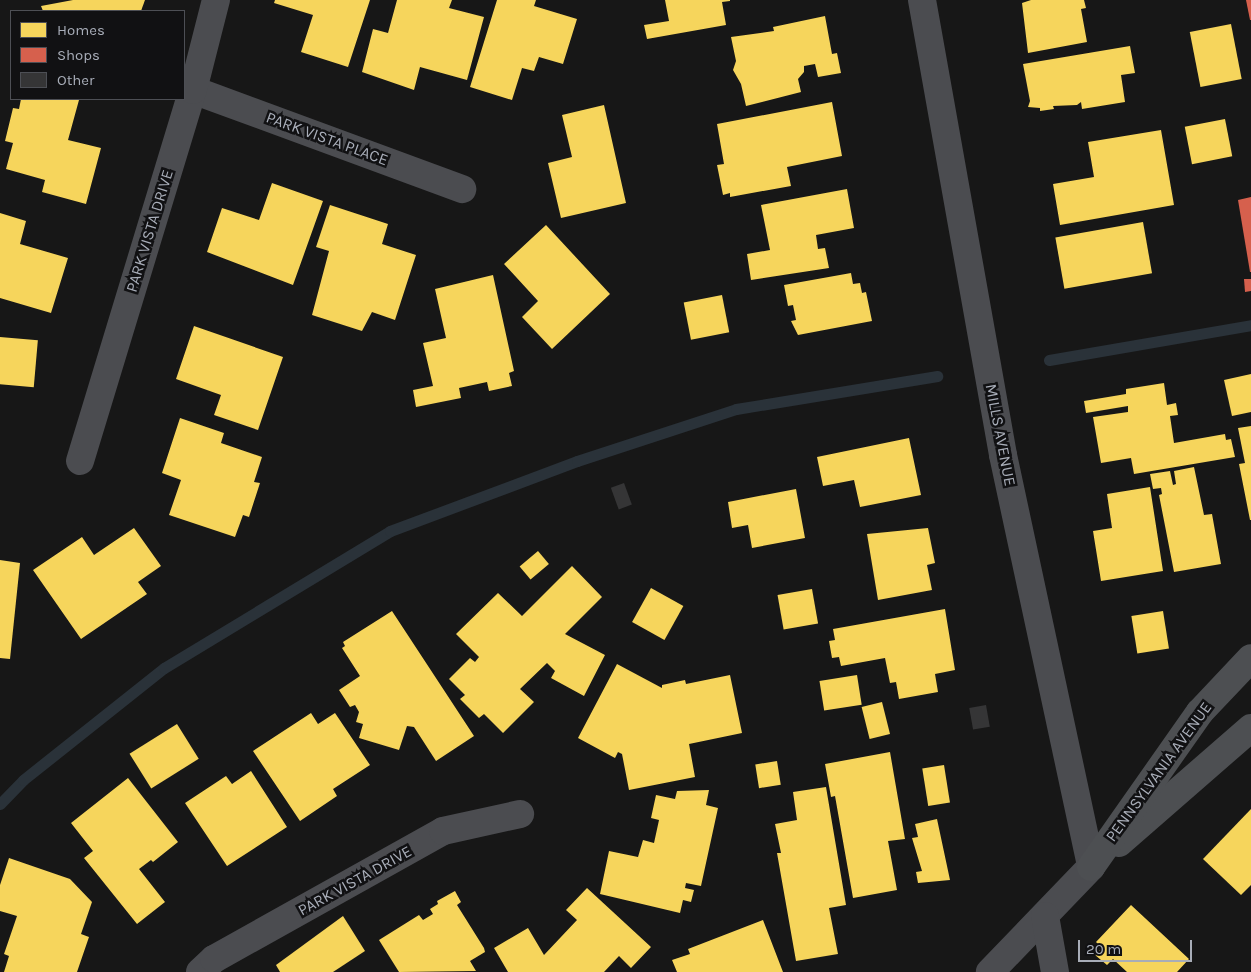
<!DOCTYPE html>
<html>
<head>
<meta charset="utf-8">
<style>
	body { margin:0 }
	#map { position:relative; width:1251px; height:972px; overflow:hidden; background:#171717; font-family:Karla,sans-serif }
	div>[style] { position:absolute }
	[style*='--x'] { left:calc(var(--x)*1px); top:calc(var(--y)*1px); width:calc(var(--w)*1px); rotate:calc(var(--a)*1deg) }
	.homes>* { inset:0; background:#f6d55c; transform-origin:0 0 }
	.shops>* { inset:0; background:#d6604d }
	.stream>* { height:11px; margin:-5.5px; padding:0 5.5px; transform-origin:5.5px; border-radius:5.5px; background:#2a3239 }
	.building>* { inset:0; background:#353536; transform-origin:0 0 }
	.minor>* { height:28px; margin:-14px; padding:0 14px; transform-origin:14px; border-radius:14px; background:#4b4c50 }
	.major>* { height:28px; margin:-14px; padding:0 14px; transform-origin:14px; border-radius:14px; background:#4d4f52 }
	span { translate:-50% -50%; white-space:nowrap; text-align:center; line-height:1.15; -webkit-text-stroke:5px #111113; paint-order:stroke }
	.street-label { font-size:16px; color:#a8adb8 }
	.legend { position:absolute; left:10px; top:10px; width:175px; height:90px; box-sizing:border-box; background:#111113; border:1px solid #4d4f55; margin:0; padding:6px 9px; list-style:none; font-size:15px; color:#a8adb8 }
	.legend li { display:flex; align-items:center; gap:10px; height:25px }
	.legend b { width:25px; border:1px solid #4d4f55 }
	.scale { position:absolute; left:1078px; top:940px; width:114px; height:22px; box-sizing:border-box; border:2px solid #a8adb8; border-top:0; padding-left:6px; font-size:15px; line-height:18px; white-space:nowrap; color:#a8adb8; -webkit-text-stroke:4px #111113; paint-order:stroke }
</style>
</head>
<body>
<div id="map">
	<div class="homes">
		<i style="clip-path:polygon(73px 0,145px 0,141px 11px,43px 11px,41px 6px)"></i>
		<i style="clip-path:polygon(275px 0,370px 0,348px 67px,301px 52px,313px 15px,274px 3px)"></i>
		<i style="clip-path:polygon(397px 0,452px 0,449px 8px,484px 17px,467px 80px,420px 67px,414px 90px,362px 72px,373px 29px,388px 33px)"></i>
		<i style="clip-path:polygon(497px 0,536px 0,534px 6px,577px 19px,563px 64px,539px 57px,534px 71px,522px 68px,512px 100px,470px 87px)"></i>
		<i style="clip-path:polygon(665px 0,730px 0,730px 1px,722px 2px,726px 25px,647px 39px,644px 25px,669px 21px)"></i>
		<i style="clip-path:polygon(1031px 0,1084px 0,1086px 8px,1081px 9px,1087px 42px,1028px 53px,1022px 3px)"></i>
		<i style="clip-path:polygon(825px 16px,832px 54px,837px 53px,841px 73px,818px 77px,815px 64px,804px 66px,804px 72px,798px 79px,801px 92px,746px 106px,741px 84px,733px 70px,736px 61px,731px 37px,774px 31px,773px 27px)"></i>
		<i style="left:1231px;top:24px;width:56px;height:42px;rotate:79deg"></i>
		<i style="clip-path:polygon(1130px 46px,1135px 73px,1121px 75px,1125px 102px,1082px 109px,1081px 102px,1077px 105px,1053px 106px,1054px 109px,1040px 111px,1040px 108px,1028px 107px,1030px 101px,1023px 64px)"></i>
		<i style="clip-path:polygon(21px 99px,79px 100px,68px 140px,101px 148px,86px 204px,42px 192px,45px 180px,6px 169px,13px 143px,5px 141px,13px 108px,19px 109px)"></i>
		<i style="clip-path:polygon(832px 102px,842px 156px,787px 167px,791px 186px,730px 197px,730px 193px,723px 195px,717px 165px,724px 164px,717px 124px)"></i>
		<i style="clip-path:polygon(604px 105px,626px 203px,561px 218px,548px 163px,572px 157px,562px 115px)"></i>
		<i style="left:1225px;top:119px;width:38px;height:41px;rotate:79deg"></i>
		<i style="clip-path:polygon(1161px 130px,1174px 205px,1060px 225px,1053px 184px,1094px 177px,1088px 142px)"></i>
		<i style="clip-path:polygon(272px 183px,323px 201px,293px 285px,207px 252px,222px 208px,259px 220px)"></i>
		<i style="clip-path:polygon(847px 189px,854px 228px,816px 235px,818px 249px,825px 248px,829px 268px,751px 280px,747px 254px,770px 250px,761px 205px)"></i>
		<i style="clip-path:polygon(330px 205px,388px 224px,382px 244px,416px 255px,395px 320px,372px 312px,362px 331px,312px 315px,329px 251px,316px 247px)"></i>
		<i style="clip-path:polygon(0 213px,26px 221px,20px 244px,68px 258px,51px 313px,0 298px)"></i>
		<i style="left:1143px;top:222px;width:52px;height:89px;rotate:80deg"></i>
		<i style="clip-path:polygon(546px 225px,610px 294px,552px 349px,522px 317px,538px 301px,504px 264px)"></i>
		<i style="clip-path:polygon(851px 273px,853px 284px,860px 283px,862px 293px,866px 292px,872px 321px,798px 335px,791px 321px,796px 320px,793px 305px,788px 306px,784px 285px)"></i>
		<i style="clip-path:polygon(493px 275px,514px 371px,509px 373px,512px 386px,489px 391px,487px 382px,459px 388px,461px 398px,416px 407px,413px 390px,433px 386px,423px 343px,446px 338px,435px 289px)"></i>
		<i style="left:722px;top:295px;width:38px;height:39px;rotate:79deg"></i>
		<i style="clip-path:polygon(194px 326px,283px 357px,258px 430px,214px 415px,221px 395px,176px 379px)"></i>
		<i style="left:0;top:337px;width:38px;height:47px;rotate:5deg"></i>
		<i style="clip-path:polygon(1251px 374px,1251px 412px,1232px 416px,1224px 380px)"></i>
		<i style="clip-path:polygon(1164px 383px,1167px 405px,1176px 403px,1178px 415px,1170px 416px,1174px 443px,1225px 434px,1226px 440px,1231px 439px,1235px 457px,1134px 474px,1131px 458px,1101px 463px,1093px 417px,1128px 412px,1128px 406px,1086px 413px,1084px 401px,1126px 394px,1126px 389px)"></i>
		<i style="clip-path:polygon(180px 418px,224px 433px,221px 443px,262px 457px,254px 482px,260px 483px,249px 517px,243px 515px,235px 537px,169px 515px,181px 480px,162px 473px)"></i>
		<i style="clip-path:polygon(1251px 426px,1251px 520px,1250px 520px,1239px 464px,1245px 463px,1238px 428px)"></i>
		<i style="clip-path:polygon(909px 438px,921px 495px,860px 507px,854px 480px,823px 486px,817px 457px)"></i>
		<i style="clip-path:polygon(1194px 467px,1204px 515px,1212px 514px,1221px 564px,1174px 572px,1159px 495px,1162px 494px,1161px 488px,1153px 489px,1150px 474px,1170px 471px,1173px 485px,1176px 484px,1174px 471px)"></i>
		<i style="clip-path:polygon(1150px 487px,1163px 571px,1101px 581px,1093px 531px,1112px 528px,1107px 494px)"></i>
		<i style="clip-path:polygon(796px 489px,805px 538px,752px 548px,748px 525px,732px 528px,728px 502px)"></i>
		<i style="clip-path:polygon(134px 528px,161px 566px,138px 582px,147px 594px,81px 639px,33px 570px,82px 537px,94px 555px)"></i>
		<i style="clip-path:polygon(928px 528px,935px 563px,927px 565px,932px 590px,878px 600px,867px 534px)"></i>
		<i style="left:538px;top:551px;width:17px;height:24px;rotate:50deg"></i>
		<i style="clip-path:polygon(0 560px,20px 563px,10px 659px,0 658px)"></i>
		<i style="clip-path:polygon(572px 566px,602px 597px,565px 634px,605px 655px,584px 696px,551px 678px,555px 671px,547px 663px,520px 689px,534px 702px,503px 733px,484px 714px,479px 718px,460px 699px,465px 695px,449px 679px,470px 658px,475px 662px,479px 657px,456px 634px,498px 593px,522px 616px)"></i>
		<i style="left:651px;top:588px;width:37px;height:39px;rotate:29deg"></i>
		<i style="left:812px;top:589px;width:35px;height:35px;rotate:80deg"></i>
		<i style="clip-path:polygon(945px 609px,955px 670px,935px 674px,938px 692px,899px 699px,896px 682px,890px 683px,885px 658px,841px 666px,839px 657px,832px 658px,829px 641px,835px 640px,833px 629px)"></i>
		<i style="clip-path:polygon(392px 611px,474px 736px,436px 761px,414px 727px,407px 726px,399px 750px,359px 738px,363px 724px,356px 722px,359px 712px,355px 705px,350px 707px,339px 690px,360px 676px,342px 648px,345px 646px,343px 642px)"></i>
		<i style="left:1163px;top:611px;width:38px;height:32px;rotate:81deg"></i>
		<i style="clip-path:polygon(617px 664px,662px 688px,662px 685px,685px 680px,686px 684px,730px 675px,742px 733px,689px 744px,695px 777px,629px 790px,622px 754px,618px 752px,615px 758px,578px 738px)"></i>
		<i style="left:857px;top:675px;width:30px;height:38px;rotate:81deg"></i>
		<i style="left:882px;top:702px;width:33px;height:21px;rotate:76deg"></i>
		<i style="clip-path:polygon(311px 713px,318px 724px,335px 713px,370px 765px,333px 789px,337px 796px,300px 821px,253px 751px)"></i>
		<i style="left:177px;top:724px;width:41px;height:56px;rotate:58deg"></i>
		<i style="clip-path:polygon(890px 752px,905px 839px,888px 841px,897px 890px,853px 898px,835px 796px,831px 797px,825px 764px)"></i>
		<i style="left:777px;top:761px;width:24px;height:22px;rotate:81deg"></i>
		<i style="left:944px;top:765px;width:38px;height:22px;rotate:81deg"></i>
		<i style="clip-path:polygon(251px 771px,287px 827px,227px 866px,185px 803px,226px 776px,232px 784px)"></i>
		<i style="clip-path:polygon(128px 778px,178px 842px,153px 862px,151px 860px,139px 869px,165px 902px,137px 924px,84px 858px,93px 851px,71px 823px)"></i>
		<i style="clip-path:polygon(826px 787px,846px 905px,829px 908px,838px 954px,796px 961px,777px 853px,781px 853px,775px 824px,797px 820px,793px 792px)"></i>
		<i style="clip-path:polygon(709px 790px,706px 805px,718px 808px,701px 886px,686px 883px,685px 888px,694px 890px,691px 902px,683px 900px,680px 913px,600px 894px,609px 851px,638px 857px,643px 840px,654px 843px,659px 820px,651px 818px,656px 795px,675px 799px,677px 791px)"></i>
		<i style="clip-path:polygon(1251px 809px,1251px 885px,1241px 895px,1203px 859px)"></i>
		<i style="clip-path:polygon(937px 819px,950px 880px,918px 883px,916px 872px,922px 871px,912px 838px,918px 837px,915px 824px)"></i>
		<i style="clip-path:polygon(9px 858px,70px 879px,92px 902px,81px 934px,89px 937px,77px 972px,4px 972px,9px 956px,4px 954px,17px 916px,0 911px,0 885px)"></i>
		<i style="clip-path:polygon(587px 888px,651px 947px,631px 968px,619px 956px,604px 972px,508px 972px,494px 948px,528px 928px,544px 955px,577px 920px,566px 910px)"></i>
		<i style="clip-path:polygon(455px 891px,461px 902px,457px 905px,484px 948px,485px 952px,470px 961px,476px 971px,399px 972px,379px 940px,419px 915px,423px 920px,433px 914px,430px 909px,438px 904px,437px 901px)"></i>
		<i style="clip-path:polygon(1131px 905px,1189px 959px,1177px 972px,1127px 972px,1113px 959px,1107px 965px,1095px 955px,1102px 948px,1096px 942px)"></i>
		<i style="clip-path:polygon(343px 916px,365px 951px,333px 972px,280px 972px,276px 965px)"></i>
		<i style="clip-path:polygon(763px 920px,783px 972px,677px 972px,672px 960px,690px 954px,688px 949px)"></i>
	</div>
	<div class="shops">
		<i style="clip-path:polygon(1246px 0,1251px 0,1251px 20px,1250px 20px)"></i>
		<i style="clip-path:polygon(1251px 197px,1251px 272px,1250px 272px,1238px 200px)"></i>
		<i style="clip-path:polygon(1244px 279px,1251px 279px,1251px 291px,1245px 292px)"></i>
	</div>
	<div class="stream">
		<i style="--x:1049;--y:360;--w:205;--a:-9.8"></i>
		<i style="--x:0;--y:804;--w:33;--a:-46"></i>
		<i style="--x:23;--y:780;--w:180;--a:-38.5"></i>
		<i style="--x:164;--y:668;--w:264;--a:-31.2"></i>
		<i style="--x:390;--y:531;--w:200;--a:-20.5"></i>
		<i style="--x:577;--y:461;--w:167;--a:-18.1"></i>
		<i style="--x:736;--y:409;--w:204;--a:-9.3"></i>
	</div>
	<div class="building">
		<i style="left:624px;top:483px;width:23px;height:14px;rotate:70deg"></i>
		<i style="left:986px;top:705px;width:22px;height:17px;rotate:80deg"></i>
	</div>
	<div class="minor">
		<i style="--x:922;--y:0;--w:462;--a:79.9"></i>
		<i style="--x:1003;--y:455;--w:421;--a:77.9"></i>
		<i style="--x:1091;--y:867;--w:146;--a:133.9"></i>
		<i style="--x:193;--y:90;--w:287;--a:20.2"></i>
		<i style="--x:80;--y:461;--w:388;--a:-73.1"></i>
		<i style="--x:193;--y:90;--w:93;--a:-75.7"></i>
		<i style="--x:1045;--y:916;--w:57;--a:79.9"></i>
		<i style="--x:200;--y:972;--w:19;--a:-43"></i>
		<i style="--x:214;--y:959;--w:262;--a:-29.2"></i>
		<i style="--x:443;--y:831;--w:79;--a:-12.4"></i>
	</div>
	<div class="major">
		<i style="--x:1119;--y:843;--w:175;--a:-41.1"></i>
		<i style="--x:1091;--y:867;--w:189;--a:-54.9"></i>
		<i style="--x:1200;--y:712;--w:74;--a:-46.6"></i>
	</div>
	<div class="street-label">
		<span style="left:327px;top:139px;rotate:20deg">PARK VISTA PLACE</span>
		<span style="left:150px;top:231px;rotate:-73deg">PARK VISTA DRIVE</span>
		<span style="left:1000px;top:435px;rotate:79deg">MILLS AVENUE</span>
		<span style="left:1159px;top:772px;rotate:-54deg">PENNSYLVANIA AVENUE</span>
		<span style="left:355px;top:881px;rotate:-29deg">PARK VISTA DRIVE</span>
	</div>
	<ul class="legend">
	<li><b style="height:14px;background:#f6d55c"></b>Homes</li>
	<li><b style="height:14px;background:#d6604d"></b>Shops</li>
	<li><b style="height:14px;background:#353536"></b>Other</li>
	</ul>
	<div class="scale">20 m</div>
</div>
</body>
</html>
